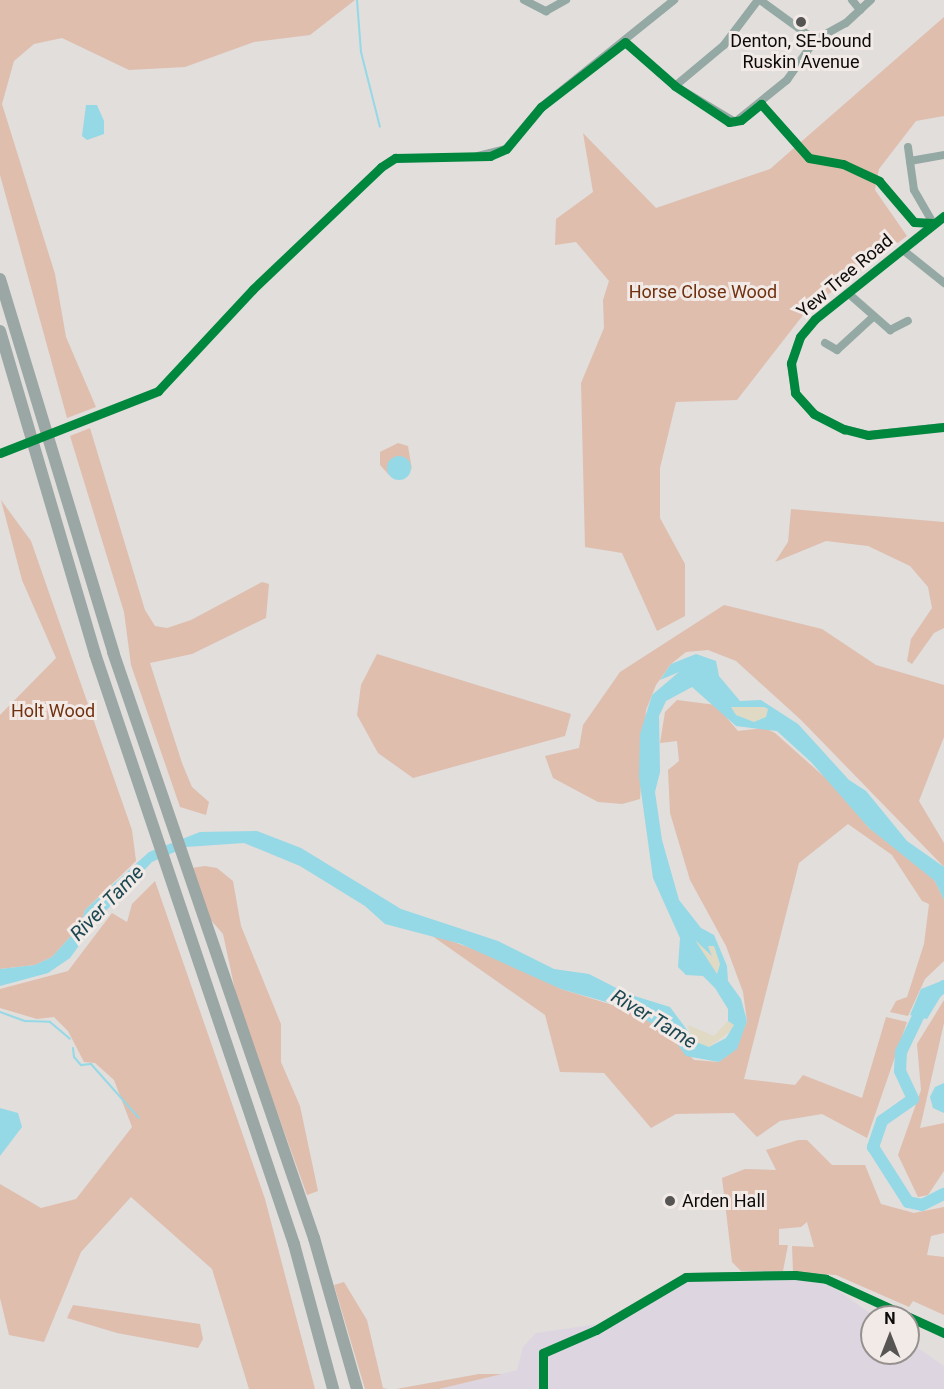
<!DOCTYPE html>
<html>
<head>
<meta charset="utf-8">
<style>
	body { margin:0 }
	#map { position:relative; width:944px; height:1389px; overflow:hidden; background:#e1dedc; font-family:Roboto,sans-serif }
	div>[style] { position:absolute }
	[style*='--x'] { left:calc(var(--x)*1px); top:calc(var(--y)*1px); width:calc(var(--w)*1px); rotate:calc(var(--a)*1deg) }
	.industrial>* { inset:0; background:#ddd6e1 }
	.green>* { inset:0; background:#dfbeae }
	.sand>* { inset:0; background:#e0d9c4 }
	.water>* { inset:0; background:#95d8e6 }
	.round { border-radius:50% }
	.stream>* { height:2px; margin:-1px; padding:0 1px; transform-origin:1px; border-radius:1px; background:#95d8e6 }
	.river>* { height:12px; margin:-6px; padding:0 6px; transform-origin:6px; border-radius:6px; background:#95d8e6 }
	.minor>* { height:8px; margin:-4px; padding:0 4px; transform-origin:4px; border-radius:4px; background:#94a8a4 }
	.highway>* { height:12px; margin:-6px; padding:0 6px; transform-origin:6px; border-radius:6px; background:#9aa7a4 }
	.cycleway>* { height:9px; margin:-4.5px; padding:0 4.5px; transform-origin:4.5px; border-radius:4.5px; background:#00873e }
	.dots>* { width:16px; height:16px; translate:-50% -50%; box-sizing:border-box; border:3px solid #f2eae7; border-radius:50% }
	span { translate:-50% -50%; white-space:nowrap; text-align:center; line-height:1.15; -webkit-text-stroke:6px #f2eae7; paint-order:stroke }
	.poi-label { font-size:18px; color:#0d0b0a }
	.left { translate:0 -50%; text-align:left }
	.street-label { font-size:18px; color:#0d0b0a }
	.park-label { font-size:18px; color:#71310f }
	.water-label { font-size:20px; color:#1c4852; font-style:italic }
	.north { position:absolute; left:860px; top:1305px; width:60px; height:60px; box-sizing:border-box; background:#f2eae7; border:2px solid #96918f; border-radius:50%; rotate:0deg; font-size:16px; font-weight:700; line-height:24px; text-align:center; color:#0d0b0a }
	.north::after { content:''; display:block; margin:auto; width:21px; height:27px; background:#575554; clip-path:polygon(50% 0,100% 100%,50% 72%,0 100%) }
</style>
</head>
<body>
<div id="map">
	<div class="industrial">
		<i style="clip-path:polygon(784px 1277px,828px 1283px,875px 1317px,872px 1353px,908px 1353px,908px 1341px,944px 1366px,944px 1389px,439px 1389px,517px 1370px,523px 1347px,536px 1333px,598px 1324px,675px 1280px)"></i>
	</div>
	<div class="green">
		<i style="clip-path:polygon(0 0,355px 0,310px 35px,254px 42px,185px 67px,129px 70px,62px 38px,34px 44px,14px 61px,2px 104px,55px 274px,66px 337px,96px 407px,67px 418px,0 175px)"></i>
		<i style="clip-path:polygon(944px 17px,944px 116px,916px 121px,879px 169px,875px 190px,907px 236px,807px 310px,737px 400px,676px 402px,660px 468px,660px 518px,685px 564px,685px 616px,657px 631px,622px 553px,585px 547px,581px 383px,604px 328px,603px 300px,609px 281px,576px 242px,555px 245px,556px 219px,593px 192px,583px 133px,656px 208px,770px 169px)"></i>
		<i style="clip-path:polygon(90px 428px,145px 610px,155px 626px,167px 628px,191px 620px,262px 582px,269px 584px,266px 618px,192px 654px,150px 663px,182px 763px,192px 787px,209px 802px,206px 815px,180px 807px,131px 665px,124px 612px,70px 436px)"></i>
		<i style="clip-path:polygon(398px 443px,408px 446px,412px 470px,406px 458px,389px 463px,389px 475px,380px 465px,380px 452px)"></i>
		<i style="clip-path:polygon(1px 500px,31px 541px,132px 830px,136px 861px,85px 910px,80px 926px,52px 957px,35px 965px,0 969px,0 715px,56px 658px,22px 580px)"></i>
		<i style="clip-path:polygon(791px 509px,944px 522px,944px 628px,934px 633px,912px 664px,907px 661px,911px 639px,932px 608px,928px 587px,910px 566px,868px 546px,826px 541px,775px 562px,788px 542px)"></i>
		<i style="clip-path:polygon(724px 605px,822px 629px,876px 665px,944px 685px,944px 737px,919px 801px,944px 843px,944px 867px,801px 720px,736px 661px,708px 650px,686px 652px,671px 664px,656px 685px,646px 710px,640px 799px,622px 804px,598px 802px,553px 778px,545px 756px,579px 748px,583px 725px,620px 672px)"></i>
		<i style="clip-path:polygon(377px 654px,571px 714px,565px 736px,413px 778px,378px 753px,357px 715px,361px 685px)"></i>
		<i style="clip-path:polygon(677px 700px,716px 705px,738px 731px,765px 728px,775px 733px,830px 782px,869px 828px,917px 864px,935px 881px,944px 900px,944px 961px,925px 979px,908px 1016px,890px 1012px,896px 1001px,907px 997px,924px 944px,929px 904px,922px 901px,892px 855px,848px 824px,799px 863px,744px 1079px,795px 1085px,803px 1075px,862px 1098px,886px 1017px,907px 1022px,867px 1138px,822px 1114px,780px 1121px,757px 1137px,734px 1113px,676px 1114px,651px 1128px,604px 1073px,560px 1072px,545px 1015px,428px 933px,496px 957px,561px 989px,635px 1012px,669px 1034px,694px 1060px,719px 1062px,736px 1049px,747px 1021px,743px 992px,726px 946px,690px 880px,670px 813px,668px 770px,679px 761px,677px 741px,660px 743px,665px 712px)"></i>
		<i style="clip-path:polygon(205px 866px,217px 868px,233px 881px,241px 926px,281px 1024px,281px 1062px,300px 1106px,318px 1191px,307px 1195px,238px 1004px,223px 934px,209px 918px,192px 868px)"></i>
		<i style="clip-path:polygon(155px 881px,265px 1199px,315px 1389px,249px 1389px,212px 1269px,131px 1197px,81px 1252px,44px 1342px,9px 1335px,0 1298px,0 1184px,41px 1208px,76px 1199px,132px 1127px,114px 1080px,95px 1063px,84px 1062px,68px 1031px,54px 1017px,37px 1019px,0 1008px,0 989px,68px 971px,112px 913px,127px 922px,132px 904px)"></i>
		<i style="clip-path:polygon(944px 1000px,944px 1023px,920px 1128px,944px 1123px,944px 1171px,928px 1195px,918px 1197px,898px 1155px,921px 1090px,917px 1044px)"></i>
		<i style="clip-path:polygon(798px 1140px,807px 1140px,832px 1165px,865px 1165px,881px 1204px,914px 1213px,944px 1207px,944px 1233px,931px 1236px,927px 1255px,944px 1257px,944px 1315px,913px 1301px,909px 1307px,836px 1275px,793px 1272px,792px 1246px,814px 1247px,807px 1222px,801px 1227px,779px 1229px,779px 1245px,788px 1245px,783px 1271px,741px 1271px,732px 1262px,722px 1178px,745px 1169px,776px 1170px,766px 1150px)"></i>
		<i style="clip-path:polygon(344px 1282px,367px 1320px,383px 1388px,388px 1389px,365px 1389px,334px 1285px)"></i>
		<i style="clip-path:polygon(73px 1305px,200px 1324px,203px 1339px,198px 1348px,117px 1333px,67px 1318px)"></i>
		<i style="clip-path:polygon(479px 1374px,502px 1374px,439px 1389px,396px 1389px)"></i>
	</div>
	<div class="sand">
		<i style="clip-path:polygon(731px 707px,764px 707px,768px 709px,766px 717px,754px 722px,736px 715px)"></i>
		<i style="clip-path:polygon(700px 940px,712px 956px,708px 946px,714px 946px,720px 964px,717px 974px,696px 946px,694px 941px)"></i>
		<i style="clip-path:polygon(728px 1021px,734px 1025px,732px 1030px,709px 1047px,696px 1042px,689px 1031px,688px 1025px,714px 1036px)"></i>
	</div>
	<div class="water">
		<i style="clip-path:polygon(86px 105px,97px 105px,104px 121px,104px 134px,87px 140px,82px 136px)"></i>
		<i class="round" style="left:387px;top:456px;width:24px;height:24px"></i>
		<i style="clip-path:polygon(evenodd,696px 654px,716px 661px,719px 676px,740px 701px,761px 700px,798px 724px,849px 780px,866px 791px,907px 841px,944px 867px,944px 900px,935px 881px,869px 828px,811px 762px,777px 731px,736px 726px,692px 687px,666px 701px,659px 716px,660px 772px,655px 792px,662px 840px,679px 900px,701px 928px,714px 935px,727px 966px,728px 981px,741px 999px,747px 1021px,737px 1049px,719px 1062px,686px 1056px,669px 1033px,620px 1006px,561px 989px,461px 944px,385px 924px,365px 906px,300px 866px,244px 843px,186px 847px,152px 862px,98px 919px,70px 958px,48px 973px,0 986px,0 969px,35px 965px,52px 957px,80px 926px,85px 910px,149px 852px,200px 832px,257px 831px,301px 848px,401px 909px,498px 941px,554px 969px,589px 974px,628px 994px,670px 1007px,696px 1042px,709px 1047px,726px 1038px,734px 1025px,728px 1021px,728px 1009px,715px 988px,703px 976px,686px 975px,678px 967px,680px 938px,653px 878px,639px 777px,640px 734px,652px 695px,679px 672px,660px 680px,671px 664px,696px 654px,731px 707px,764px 707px,768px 709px,766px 717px,754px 722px,736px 715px,731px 707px,696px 654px,695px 940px,712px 956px,708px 946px,714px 946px,720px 964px,717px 974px,695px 940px)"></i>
		<i style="clip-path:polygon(944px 980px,944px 991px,927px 1019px,910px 1015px,921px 989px)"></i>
		<i style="clip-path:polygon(944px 1083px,944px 1113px,933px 1108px,930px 1097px,935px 1087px)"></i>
		<i style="clip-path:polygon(0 1108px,18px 1113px,22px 1127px,0 1156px)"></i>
	</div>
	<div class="stream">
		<i style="--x:357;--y:0;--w:52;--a:85.6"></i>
		<i style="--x:361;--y:52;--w:77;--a:75.8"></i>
		<i style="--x:0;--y:1012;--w:27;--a:20"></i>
		<i style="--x:25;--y:1021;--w:25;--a:2"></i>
		<i style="--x:50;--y:1022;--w:26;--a:40"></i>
		<i style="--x:73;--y:1048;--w:9;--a:84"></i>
		<i style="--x:74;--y:1057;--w:11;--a:49"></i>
		<i style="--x:81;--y:1065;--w:10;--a:-6"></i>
		<i style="--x:91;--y:1064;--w:72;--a:48.4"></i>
	</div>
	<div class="river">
		<i style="--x:944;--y:986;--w:25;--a:140"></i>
		<i style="--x:925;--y:1002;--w:55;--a:115.6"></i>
		<i style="--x:901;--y:1052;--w:19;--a:93"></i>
		<i style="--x:900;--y:1071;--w:31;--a:65"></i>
		<i style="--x:913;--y:1099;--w:38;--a:145"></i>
		<i style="--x:882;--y:1121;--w:28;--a:109"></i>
		<i style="--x:873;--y:1147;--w:65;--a:57.5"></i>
		<i style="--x:908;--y:1202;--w:14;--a:12"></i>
		<i style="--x:922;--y:1205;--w:25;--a:-27"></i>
	</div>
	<div class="minor">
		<i style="--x:524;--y:0;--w:25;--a:27"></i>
		<i style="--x:546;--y:11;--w:23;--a:-29"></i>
		<i style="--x:760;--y:0;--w:68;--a:36"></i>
		<i style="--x:815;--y:40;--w:35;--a:-29"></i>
		<i style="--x:846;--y:23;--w:34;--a:-43"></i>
		<i style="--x:852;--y:0;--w:13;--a:51"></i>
		<i style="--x:625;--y:42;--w:67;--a:41.3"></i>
		<i style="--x:675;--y:86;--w:70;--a:31"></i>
		<i style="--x:735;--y:122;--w:67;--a:-38.9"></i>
		<i style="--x:787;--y:80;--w:49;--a:-55"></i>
		<i style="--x:675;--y:86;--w:64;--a:-39.9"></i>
		<i style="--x:724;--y:45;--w:56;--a:-52.9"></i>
		<i style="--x:908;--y:147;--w:14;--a:82"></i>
		<i style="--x:478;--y:156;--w:29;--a:-14"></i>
		<i style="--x:506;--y:149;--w:55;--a:-50.2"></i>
		<i style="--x:541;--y:107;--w:171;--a:-38.8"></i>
		<i style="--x:944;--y:216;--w:165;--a:141.4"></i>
		<i style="--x:815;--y:319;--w:23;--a:130"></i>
		<i style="--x:800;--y:337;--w:28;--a:109"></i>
		<i style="--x:791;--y:363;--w:30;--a:82"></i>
		<i style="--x:795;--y:393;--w:28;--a:48"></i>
		<i style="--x:814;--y:414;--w:34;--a:27"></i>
		<i style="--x:844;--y:429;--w:25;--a:14"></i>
		<i style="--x:868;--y:435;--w:76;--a:-6"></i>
		<i style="--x:933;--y:223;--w:38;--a:-120"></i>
		<i style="--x:914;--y:190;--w:29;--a:-98"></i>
		<i style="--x:910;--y:161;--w:35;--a:-10"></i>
		<i style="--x:903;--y:250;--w:53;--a:38.8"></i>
		<i style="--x:849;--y:294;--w:55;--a:41.3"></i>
		<i style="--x:890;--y:330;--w:20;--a:-27"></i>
		<i style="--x:825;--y:343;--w:14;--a:30"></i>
		<i style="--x:837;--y:350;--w:49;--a:-42.5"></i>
		<i style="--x:543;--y:1389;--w:36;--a:-90"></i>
		<i style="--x:543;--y:1353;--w:58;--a:-23.5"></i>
		<i style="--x:596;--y:1330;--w:104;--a:-30.5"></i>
		<i style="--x:686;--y:1277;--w:109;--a:-1.1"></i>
		<i style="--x:795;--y:1275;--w:31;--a:7"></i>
		<i style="--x:826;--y:1279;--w:130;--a:24.6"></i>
	</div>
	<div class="highway">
		<i style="--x:0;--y:279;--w:390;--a:73.1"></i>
		<i style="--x:113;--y:652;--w:620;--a:71.07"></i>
		<i style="--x:314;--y:1238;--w:157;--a:74.1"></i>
		<i style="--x:0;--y:331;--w:337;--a:73.6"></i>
		<i style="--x:95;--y:654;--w:623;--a:71.36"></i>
		<i style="--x:294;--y:1244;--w:150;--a:74.9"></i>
	</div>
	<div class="cycleway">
		<i style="--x:944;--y:216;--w:165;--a:141.4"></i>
		<i style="--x:815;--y:319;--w:23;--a:130"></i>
		<i style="--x:800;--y:337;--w:28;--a:109"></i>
		<i style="--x:791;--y:363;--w:30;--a:82"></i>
		<i style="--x:795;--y:393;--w:28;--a:48"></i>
		<i style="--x:814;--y:414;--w:34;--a:27"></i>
		<i style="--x:844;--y:429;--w:25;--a:14"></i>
		<i style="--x:868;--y:435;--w:76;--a:-6"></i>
		<i style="--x:0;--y:453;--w:170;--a:-21.4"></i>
		<i style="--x:158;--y:391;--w:139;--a:-47"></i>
		<i style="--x:253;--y:289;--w:177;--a:-43.6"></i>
		<i style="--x:381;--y:167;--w:17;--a:-33"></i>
		<i style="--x:395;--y:158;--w:95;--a:-1.2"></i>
		<i style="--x:490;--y:156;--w:17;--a:-24"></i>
		<i style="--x:506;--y:149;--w:55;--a:-50.2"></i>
		<i style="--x:541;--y:107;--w:106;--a:-37.7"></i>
		<i style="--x:625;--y:42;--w:67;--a:41.3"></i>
		<i style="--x:675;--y:86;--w:65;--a:33.7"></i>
		<i style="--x:729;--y:122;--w:12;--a:-9"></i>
		<i style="--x:741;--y:120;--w:26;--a:-39"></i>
		<i style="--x:761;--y:104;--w:72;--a:48.4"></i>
		<i style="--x:809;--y:158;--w:35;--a:10"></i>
		<i style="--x:843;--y:164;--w:40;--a:25"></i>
		<i style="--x:879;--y:181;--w:54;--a:49.5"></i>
		<i style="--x:914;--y:222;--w:19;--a:3"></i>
		<i style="--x:543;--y:1389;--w:36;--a:-90"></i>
		<i style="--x:543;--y:1353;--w:58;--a:-23.5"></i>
		<i style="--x:596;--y:1330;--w:104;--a:-30.5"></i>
		<i style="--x:686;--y:1277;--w:109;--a:-1.1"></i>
		<i style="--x:795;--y:1275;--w:31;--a:7"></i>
		<i style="--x:826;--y:1279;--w:130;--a:24.6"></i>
	</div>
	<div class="dots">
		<i style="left:801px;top:22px;background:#575554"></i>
		<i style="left:670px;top:1201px;background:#575554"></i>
	</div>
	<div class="poi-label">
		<span style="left:801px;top:52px">Denton, SE-bound<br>Ruskin Avenue</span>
		<span class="left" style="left:682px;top:1201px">Arden Hall</span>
	</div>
	<div class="street-label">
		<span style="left:845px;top:276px;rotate:-40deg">Yew Tree Road</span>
	</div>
	<div class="park-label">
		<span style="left:703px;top:292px">Horse Close Wood</span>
		<span style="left:53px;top:711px">Holt Wood</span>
	</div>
	<div class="water-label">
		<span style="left:107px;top:903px;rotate:-46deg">River Tame</span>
		<span style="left:654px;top:1019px;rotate:31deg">River Tame</span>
	</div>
	<div class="north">N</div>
</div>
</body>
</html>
